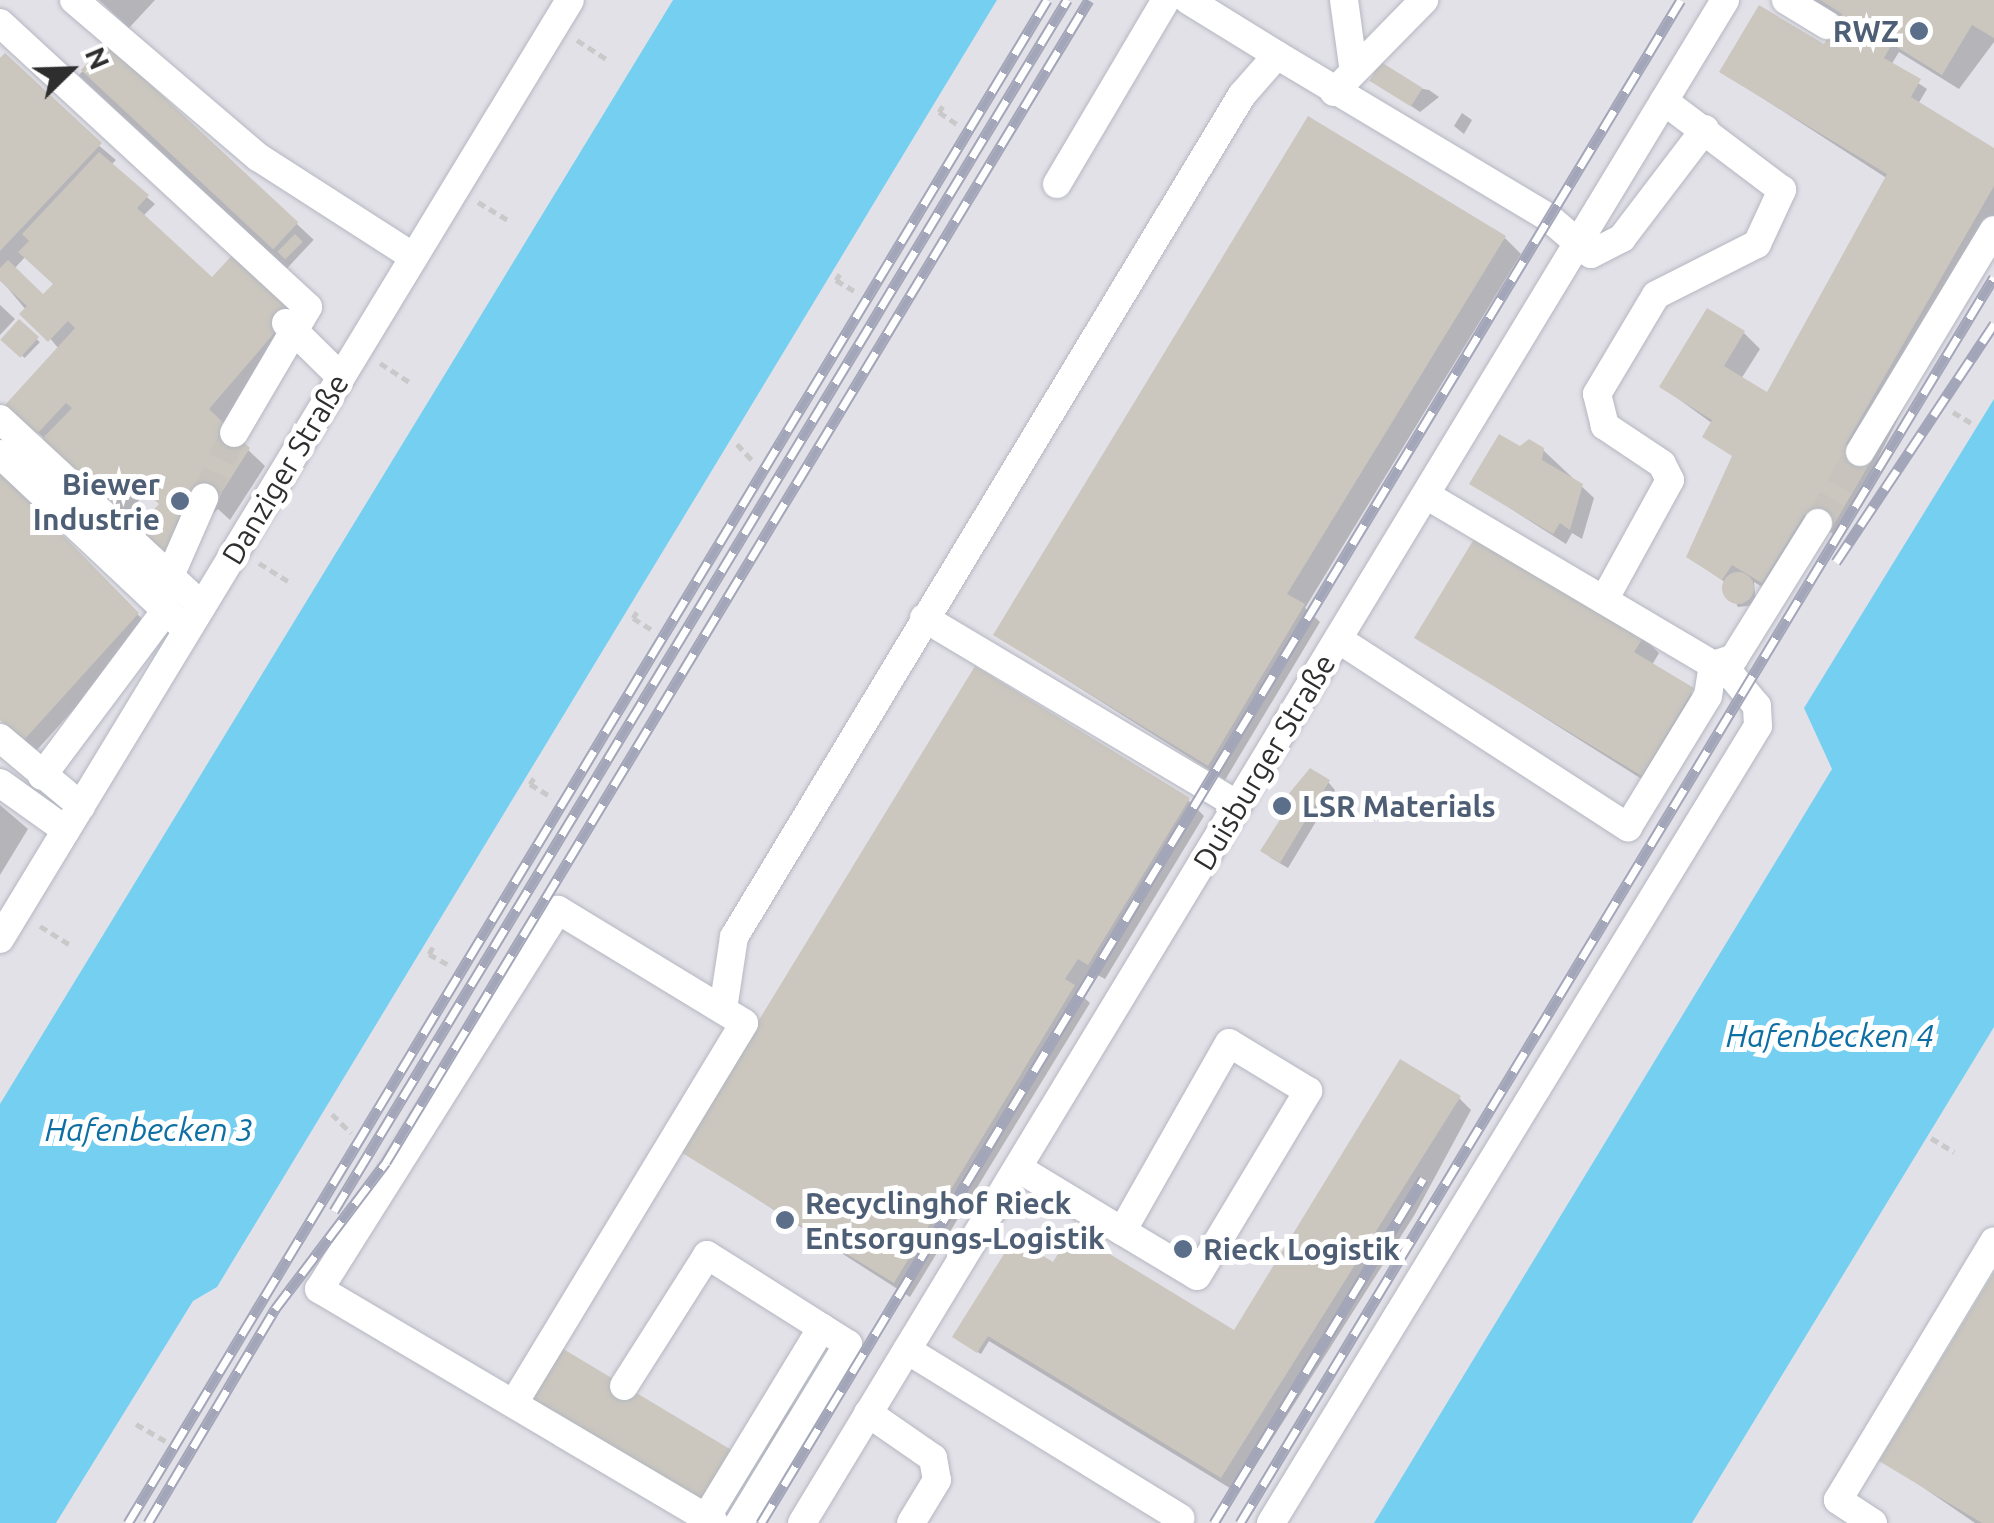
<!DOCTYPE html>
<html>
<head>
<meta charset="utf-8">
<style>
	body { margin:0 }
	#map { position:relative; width:1994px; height:1523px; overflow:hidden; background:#efe9e1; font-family:Ubuntu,sans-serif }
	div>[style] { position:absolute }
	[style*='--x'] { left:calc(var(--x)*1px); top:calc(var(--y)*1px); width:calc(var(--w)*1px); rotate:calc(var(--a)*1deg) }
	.industrial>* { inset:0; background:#e3e1e8 }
	.water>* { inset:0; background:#75cff0 }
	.shadow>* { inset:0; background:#0003; transform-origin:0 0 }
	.building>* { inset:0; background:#cbc7bf; transform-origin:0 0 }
	.round { border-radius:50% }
	.minor-tunnel>* { height:28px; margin-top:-14px; transform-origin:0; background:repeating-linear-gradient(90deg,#c8c4bd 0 28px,transparent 0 42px) }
	.path>* { height:5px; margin-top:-2.5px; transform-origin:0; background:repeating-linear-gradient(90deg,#c9c9c9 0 8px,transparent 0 13px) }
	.roads { filter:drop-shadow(0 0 2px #b4b7c1) drop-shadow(0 0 2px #b4b7c1) }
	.minor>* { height:28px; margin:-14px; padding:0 14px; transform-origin:14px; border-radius:14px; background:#fff }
	.rail>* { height:11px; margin-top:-5.5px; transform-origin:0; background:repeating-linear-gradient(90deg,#fff 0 22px,#a3a6b8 0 44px); box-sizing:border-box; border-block:2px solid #a3a6b8 }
	.dots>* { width:28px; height:28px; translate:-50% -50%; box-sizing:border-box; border:5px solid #fff; border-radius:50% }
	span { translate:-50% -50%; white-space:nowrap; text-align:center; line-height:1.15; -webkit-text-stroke:10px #fff; paint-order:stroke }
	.service-label { font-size:30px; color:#4e5e75; font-weight:700 }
	.right { translate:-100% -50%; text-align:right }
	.left { translate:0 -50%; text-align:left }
	.street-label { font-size:30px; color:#2e2e2e }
	.water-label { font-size:32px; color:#0d6fa3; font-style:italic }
	.north { position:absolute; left:20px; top:20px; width:100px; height:100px; -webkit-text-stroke:8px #fff; paint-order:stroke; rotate:67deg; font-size:28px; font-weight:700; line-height:40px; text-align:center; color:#2e2e2e }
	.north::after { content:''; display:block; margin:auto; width:35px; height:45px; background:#2e2e2e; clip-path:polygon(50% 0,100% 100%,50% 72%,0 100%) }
</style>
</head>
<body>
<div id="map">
	<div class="industrial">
		<i style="clip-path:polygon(0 0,673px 0,0 1104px)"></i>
		<i style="clip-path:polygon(997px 0,1994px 0,1994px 399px,1805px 708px,1833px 769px,1374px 1523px,56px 1523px,193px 1300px,217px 1286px)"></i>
		<i style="clip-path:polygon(1994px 1027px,1994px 1523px,1692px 1523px)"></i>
	</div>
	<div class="water">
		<i style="clip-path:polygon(673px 0,997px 0,217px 1287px,193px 1301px,56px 1523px,0 1523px,0 1104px)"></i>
		<i style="clip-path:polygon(1994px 399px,1994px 1027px,1692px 1523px,1374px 1523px,1832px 769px,1804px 708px)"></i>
	</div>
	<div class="shadow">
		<i style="clip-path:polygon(99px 0,155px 0,129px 28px)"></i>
		<i style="clip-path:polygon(evenodd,1813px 0,1994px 0,1994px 42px,1959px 89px,1899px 52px,1891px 65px,1927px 89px,1918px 104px,1994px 151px,1994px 230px,1838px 537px,1821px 526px,1779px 597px,1754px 582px,1756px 605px,1738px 607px,1726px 583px,1689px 557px,1737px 457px,1713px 424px,1662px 387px,1744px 333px,1760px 349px,1741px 379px,1768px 396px,1888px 179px,1722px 72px,1824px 48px,1843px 18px,1813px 0,1739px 573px,1748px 579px,1734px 581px,1739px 573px)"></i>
		<i style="left:106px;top:46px;width:284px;height:40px;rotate:43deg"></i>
		<i style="clip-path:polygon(evenodd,0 62px,116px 160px,110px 166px,155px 204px,143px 216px,212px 281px,306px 321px,223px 426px,265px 466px,230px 520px,218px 509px,167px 555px,162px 505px,148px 491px,126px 514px,8px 405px,59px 349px,0 279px,0 62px,26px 256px,56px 284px,44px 298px,14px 269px,26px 256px)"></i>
		<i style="clip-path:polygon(1373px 80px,1429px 90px,1439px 97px,1420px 112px)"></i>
		<i style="clip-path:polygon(1462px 113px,1472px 120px,1464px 134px,1454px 126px)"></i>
		<i style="clip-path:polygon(1505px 238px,1521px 254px,1305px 608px,1320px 622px,1225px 780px,996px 635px)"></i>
		<i style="clip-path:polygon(0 305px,15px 319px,0 335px)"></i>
		<i style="left:19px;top:322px;width:29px;height:22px;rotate:44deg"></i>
		<i style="clip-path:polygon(1520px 449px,1543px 450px,1594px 498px,1582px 539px,1572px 533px,1566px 544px,1472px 484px)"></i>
		<i style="clip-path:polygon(0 474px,149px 626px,36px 751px,0 718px)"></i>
		<i style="clip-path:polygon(1417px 637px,1643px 637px,1659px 653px,1652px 665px,1709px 706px,1659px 790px)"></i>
		<i style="clip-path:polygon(1328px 782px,1335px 790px,1288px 868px,1271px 858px,1264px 851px,1282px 820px,1276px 813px)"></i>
		<i style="clip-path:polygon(1188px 800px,1204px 816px,1105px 979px,1094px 973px,1081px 995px,1090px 1003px,910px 1297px,682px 1151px)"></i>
		<i style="clip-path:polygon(0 805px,28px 829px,0 875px)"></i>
		<i style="clip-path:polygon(1459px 1098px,1471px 1110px,1415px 1214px,1238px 1493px,989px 1341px,981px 1354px,958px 1340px,1054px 1265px,1235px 1334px)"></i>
		<i style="clip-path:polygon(1994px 1276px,1994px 1523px,1975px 1523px,1883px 1460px)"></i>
		<i style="left:788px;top:1405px;width:9px;height:66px;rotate:27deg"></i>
	</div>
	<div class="building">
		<i style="clip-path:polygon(1820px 0,1994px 0,1994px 38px,1972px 25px,1942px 75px,1892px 44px,1884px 58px,1921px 79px,1911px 97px,1994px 148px,1994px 186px,1846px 444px,1872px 459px,1830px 531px,1804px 515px,1762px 583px,1732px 565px,1722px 580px,1686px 557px,1732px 456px,1702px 437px,1712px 420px,1659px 387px,1707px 308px,1745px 331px,1724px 366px,1767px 392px,1887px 174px,1719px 72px,1759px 5px,1824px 44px,1842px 14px)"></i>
		<i style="left:106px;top:43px;width:263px;height:37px;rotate:43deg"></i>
		<i style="clip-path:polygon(5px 53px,102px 143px,0 251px,0 58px)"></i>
		<i style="left:1381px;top:62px;width:49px;height:22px;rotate:32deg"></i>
		<i style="clip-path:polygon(1308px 116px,1506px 236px,1287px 594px,1305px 604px,1208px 766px,993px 635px)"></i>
		<i style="clip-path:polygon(99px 152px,149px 195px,137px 208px,212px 277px,236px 251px,296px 308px,209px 409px,250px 448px,213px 506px,201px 495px,177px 521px,168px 559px,136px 529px,159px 504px,130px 477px,108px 500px,42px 439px,72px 408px,66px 403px,37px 434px,5px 405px,75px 328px,68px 321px,48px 342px,19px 314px,27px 306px,0 281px,0 268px,8px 260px,43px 294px,53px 284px,18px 252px,29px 241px,22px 234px)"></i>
		<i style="left:295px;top:234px;width:11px;height:25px;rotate:45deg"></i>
		<i style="left:19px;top:319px;width:27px;height:28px;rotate:42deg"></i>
		<i style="clip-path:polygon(1499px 434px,1520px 446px,1529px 439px,1544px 448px,1542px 460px,1583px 484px,1570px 530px,1560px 523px,1553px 534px,1469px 484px)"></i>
		<i style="clip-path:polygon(0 471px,139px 613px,23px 741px,0 720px)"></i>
		<i style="clip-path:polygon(1477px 534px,1645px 635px,1634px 652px,1694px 688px,1642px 776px,1414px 638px)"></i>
		<i class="round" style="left:1722px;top:572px;width:32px;height:32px"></i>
		<i style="clip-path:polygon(975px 666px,1190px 798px,1088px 965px,1078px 959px,1065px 979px,1075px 985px,894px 1283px,679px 1151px)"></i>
		<i style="clip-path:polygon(1310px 768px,1330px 780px,1280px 863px,1260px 851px,1281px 818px,1273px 813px)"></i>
		<i style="clip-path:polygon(1400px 1059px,1461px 1096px,1221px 1478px,988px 1336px,977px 1353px,952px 1337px,1014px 1238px,1053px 1262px,1072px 1231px,1234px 1330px)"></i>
		<i style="clip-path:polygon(1994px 1272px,1994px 1523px,1982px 1523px,1879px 1461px)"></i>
		<i style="left:560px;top:1347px;width:202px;height:61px;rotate:31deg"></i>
	</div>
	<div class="minor-tunnel">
		<i style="--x:204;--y:498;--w:72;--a:-65.2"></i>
		<i style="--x:1818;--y:523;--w:82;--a:-59.4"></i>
	</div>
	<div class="path">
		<i style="--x:577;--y:40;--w:37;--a:33"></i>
		<i style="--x:943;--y:106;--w:7;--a:124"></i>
		<i style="--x:939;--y:112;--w:25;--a:34"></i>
		<i style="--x:478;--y:202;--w:37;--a:31"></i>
		<i style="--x:840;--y:274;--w:7;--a:124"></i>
		<i style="--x:836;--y:280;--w:26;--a:31"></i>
		<i style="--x:380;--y:363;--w:38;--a:33"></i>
		<i style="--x:1953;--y:412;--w:26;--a:31"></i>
		<i style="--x:737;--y:444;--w:26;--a:47"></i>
		<i style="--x:259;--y:563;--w:38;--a:32"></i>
		<i style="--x:637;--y:612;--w:7;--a:124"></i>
		<i style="--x:633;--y:618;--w:25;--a:32"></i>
		<i style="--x:534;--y:778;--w:7;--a:124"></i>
		<i style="--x:530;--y:784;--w:26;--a:31"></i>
		<i style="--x:40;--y:926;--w:38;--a:32"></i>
		<i style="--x:433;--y:947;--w:8;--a:120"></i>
		<i style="--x:429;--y:954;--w:26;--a:29"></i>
		<i style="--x:332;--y:1114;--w:27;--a:45"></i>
		<i style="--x:1931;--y:1138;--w:27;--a:31"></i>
		<i style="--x:136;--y:1424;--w:34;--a:30"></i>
	</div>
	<div class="roads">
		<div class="minor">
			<i style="--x:74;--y:0;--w:242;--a:40.5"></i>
			<i style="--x:258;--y:157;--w:185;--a:32.7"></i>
			<i style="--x:1188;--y:0;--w:105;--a:31.7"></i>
			<i style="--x:1344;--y:0;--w:67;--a:82.2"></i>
			<i style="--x:1786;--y:0;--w:48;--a:31.4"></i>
			<i style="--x:0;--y:23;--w:419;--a:42.7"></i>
			<i style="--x:308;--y:307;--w:146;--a:120.4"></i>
			<i style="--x:1334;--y:92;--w:129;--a:-45.6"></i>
			<i style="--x:1057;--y:184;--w:214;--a:-59.4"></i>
			<i style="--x:286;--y:323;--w:77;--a:44.5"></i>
			<i style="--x:0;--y:419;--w:275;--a:42.8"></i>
			<i style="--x:1860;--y:452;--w:259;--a:-58.9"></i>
			<i style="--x:0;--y:454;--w:257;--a:43.3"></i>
			<i style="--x:163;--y:592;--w:103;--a:-66.4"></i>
			<i style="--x:1604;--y:600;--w:137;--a:-61.2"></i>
			<i style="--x:1670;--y:480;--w:18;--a:-117"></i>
			<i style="--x:1662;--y:464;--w:69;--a:-146.3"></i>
			<i style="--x:1605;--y:426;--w:33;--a:-104"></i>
			<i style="--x:1597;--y:394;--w:115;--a:-59.2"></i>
			<i style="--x:1656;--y:295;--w:113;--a:-26.8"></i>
			<i style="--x:1757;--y:244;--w:60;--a:-65.2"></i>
			<i style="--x:1782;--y:190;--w:148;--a:-143"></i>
			<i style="--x:924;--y:618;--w:365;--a:30.8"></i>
			<i style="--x:1338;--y:639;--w:346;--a:33"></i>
			<i style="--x:1628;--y:827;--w:153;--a:-58.6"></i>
			<i style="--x:1708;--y:696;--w:31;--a:-81"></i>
			<i style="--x:1713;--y:665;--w:22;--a:-18"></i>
			<i style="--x:1734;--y:658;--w:159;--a:-58.1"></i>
			<i style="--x:0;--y:738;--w:106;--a:40"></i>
			<i style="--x:42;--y:776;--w:207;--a:-53.2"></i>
			<i style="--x:0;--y:783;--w:81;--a:35.5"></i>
			<i style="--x:0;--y:939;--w:1098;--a:-58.74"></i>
			<i style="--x:723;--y:1009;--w:73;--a:-81.3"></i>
			<i style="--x:734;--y:937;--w:983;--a:-58.9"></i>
			<i style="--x:1242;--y:95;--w:53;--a:-48.8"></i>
			<i style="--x:1277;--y:55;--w:317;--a:30.9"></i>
			<i style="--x:1549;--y:218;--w:55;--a:40.6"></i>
			<i style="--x:1591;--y:254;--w:35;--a:-27"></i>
			<i style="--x:1622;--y:238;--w:137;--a:-52.7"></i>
			<i style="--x:1018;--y:1168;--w:122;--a:31.2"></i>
			<i style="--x:1122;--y:1231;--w:87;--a:31"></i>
			<i style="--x:1197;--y:1276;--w:216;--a:-59"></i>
			<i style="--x:1308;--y:1091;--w:92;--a:-148.7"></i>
			<i style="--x:1229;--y:1043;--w:216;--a:119.6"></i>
			<i style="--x:907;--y:1350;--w:321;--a:31.6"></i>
			<i style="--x:624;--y:1386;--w:155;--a:-57.6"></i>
			<i style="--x:707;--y:1255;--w:167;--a:32.3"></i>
			<i style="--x:848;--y:1344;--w:210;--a:121.3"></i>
			<i style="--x:514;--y:1403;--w:444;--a:-58.8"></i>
			<i style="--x:744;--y:1023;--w:218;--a:-148.7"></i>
			<i style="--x:558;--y:910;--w:448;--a:122.2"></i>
			<i style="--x:319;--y:1289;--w:459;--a:30.6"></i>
			<i style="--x:868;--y:1413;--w:79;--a:34.7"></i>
			<i style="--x:933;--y:1458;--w:22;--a:80"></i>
			<i style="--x:937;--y:1480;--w:50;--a:121.2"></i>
			<i style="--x:706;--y:1518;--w:223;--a:-58.7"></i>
			<i style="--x:802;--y:1523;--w:1781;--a:-58.78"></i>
			<i style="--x:1271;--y:1523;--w:934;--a:-58.57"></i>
			<i style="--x:1758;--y:726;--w:20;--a:-93"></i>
			<i style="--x:1757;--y:706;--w:39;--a:-130"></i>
			<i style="--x:1732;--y:676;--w:356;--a:-149.4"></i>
			<i style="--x:1873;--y:1523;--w:42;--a:-146.7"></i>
			<i style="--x:1838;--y:1500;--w:302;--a:-58.9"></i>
		</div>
	</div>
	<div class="rail">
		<i style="--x:1836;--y:562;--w:286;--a:-56.4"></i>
		<i style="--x:334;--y:1211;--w:1416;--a:-58.81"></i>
		<i style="--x:128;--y:1523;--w:1779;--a:-58.89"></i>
		<i style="--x:148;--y:1523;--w:249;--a:-59.3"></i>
		<i style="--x:275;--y:1309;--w:184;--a:-52.9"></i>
		<i style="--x:386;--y:1162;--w:1358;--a:-58.83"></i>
		<i style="--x:761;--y:1523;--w:1779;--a:-58.87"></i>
		<i style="--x:1214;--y:1523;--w:403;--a:-58.7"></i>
		<i style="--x:1240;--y:1523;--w:1456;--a:-58.82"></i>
	</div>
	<div class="dots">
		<i style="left:1919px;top:31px;background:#5c6f8a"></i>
		<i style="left:180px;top:501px;background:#5c6f8a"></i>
		<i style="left:1282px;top:806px;background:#5c6f8a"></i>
		<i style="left:785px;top:1220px;background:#5c6f8a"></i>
		<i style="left:1183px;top:1249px;background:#5c6f8a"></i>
	</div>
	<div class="service-label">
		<span class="right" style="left:1899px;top:31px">RWZ</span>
		<span class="right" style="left:160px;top:501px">Biewer<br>Industrie</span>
		<span class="left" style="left:1302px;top:806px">LSR Materials</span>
		<span class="left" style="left:805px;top:1220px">Recyclinghof Rieck<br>Entsorgungs-Logistik</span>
		<span class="left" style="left:1203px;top:1249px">Rieck Logistik</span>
	</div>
	<div class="street-label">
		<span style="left:285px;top:469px;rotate:-59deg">Danziger Straße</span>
		<span style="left:1264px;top:762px;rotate:-59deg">Duisburger Straße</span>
	</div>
	<div class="water-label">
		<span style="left:1830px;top:1035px">Hafenbecken 4</span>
		<span style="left:149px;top:1129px">Hafenbecken 3</span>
	</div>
	<div class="north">N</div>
</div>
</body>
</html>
